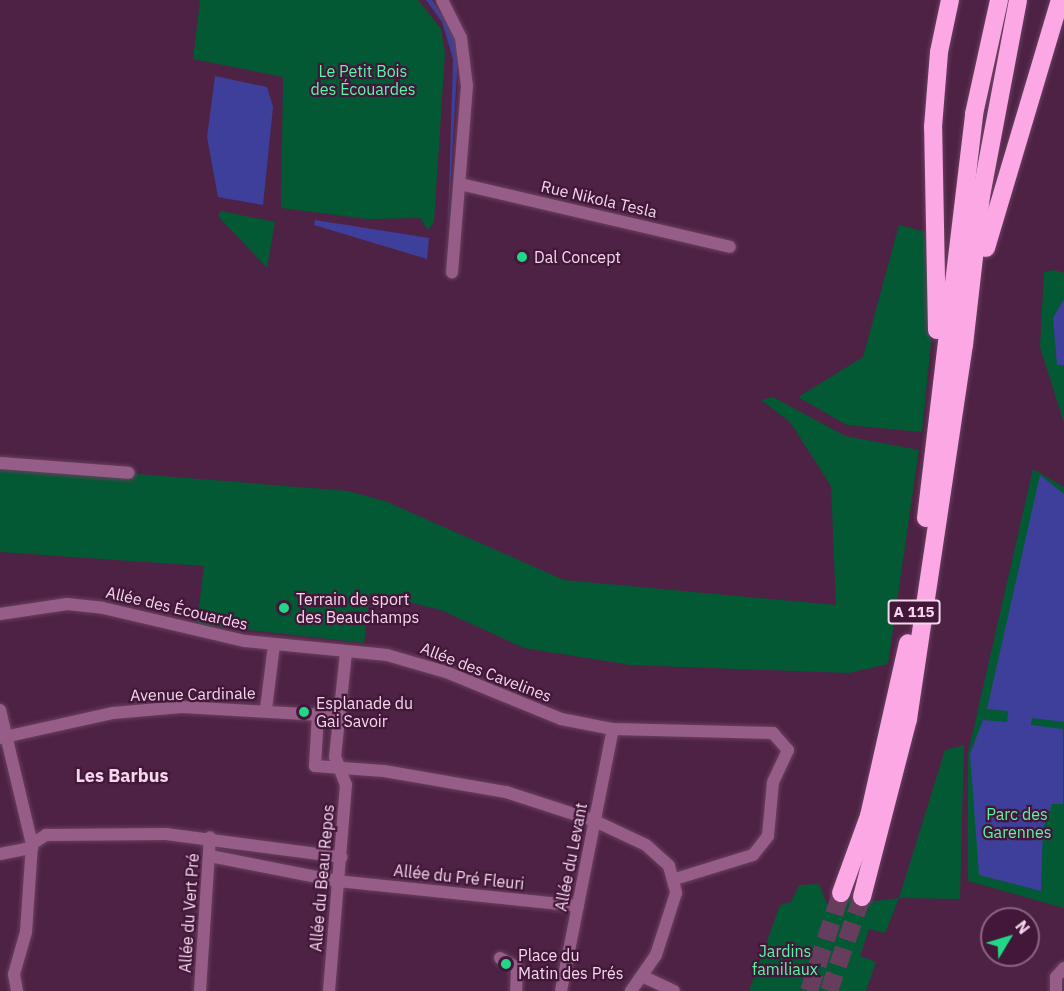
<!DOCTYPE html>
<html>
<head>
<meta charset="utf-8">
<style>
	body { margin:0 }
	#map { position:relative; width:1064px; height:991px; overflow:hidden; background:#4e2244; font-family:"IBM Plex Sans",sans-serif }
	div>[style] { position:absolute }
	[style*='--x'] { left:calc(var(--x)*1px); top:calc(var(--y)*1px); width:calc(var(--w)*1px); rotate:calc(var(--a)*1deg) }
	.green>* { inset:0; background:#035934 }
	.water>* { inset:0; background:#3d3f9b }
	.motorway-tunnel>* { height:18px; margin-top:-9px; transform-origin:0; background:repeating-linear-gradient(90deg,#673d5d 0 18px,transparent 0 27px) }
	.roads { filter:drop-shadow(0 0 2px #693f5f) drop-shadow(0 0 2px #693f5f) }
	.minor>* { height:12px; margin:-6px; padding:0 6px; transform-origin:6px; border-radius:6px; background:#955d87 }
	.motorway>* { height:18px; margin:-9px; padding:0 9px; transform-origin:9px; border-radius:9px; background:#fba8e5 }
	.dots>* { width:16px; height:16px; translate:-50% -50%; box-sizing:border-box; border:3px solid #43173a; border-radius:50% }
	span { translate:-50% -50%; white-space:nowrap; text-align:center; line-height:1.15; -webkit-text-stroke:4.5px #43173a; paint-order:stroke }
	.shield-label span { padding:2px 4px; background:#43173a; border:2px solid; border-radius:4px; -webkit-text-stroke-width:0 }
	.shield-label { font-size:15px; color:#f4d7eb; font-weight:700 }
	.park-label { font-size:16px; color:#58f7a5 }
	.street-label { font-size:16px; color:#f4d7eb }
	.poi-label { font-size:16px; color:#f4d7eb }
	.left { translate:0 -50%; text-align:left }
	.neighbourhood-label { font-size:18px; color:#f4d7eb; font-weight:700 }
	.north { position:absolute; left:980px; top:907px; width:60px; height:60px; box-sizing:border-box; background:#43173a; border:2px solid #8a6481; border-radius:50%; rotate:52deg; font-size:16px; font-weight:700; line-height:24px; text-align:center; color:#f4d7eb }
	.north::after { content:''; display:block; margin:auto; width:21px; height:27px; background:#21d887; clip-path:polygon(50% 0,100% 100%,50% 72%,0 100%) }
</style>
</head>
<body>
<div id="map">
	<div class="green">
		<i style="clip-path:polygon(200px 0,418px 0,441px 29px,445px 53px,434px 222px,428px 230px,420px 218px,367px 219px,281px 208px,283px 77px,193px 59px)"></i>
		<i style="clip-path:polygon(221px 211px,275px 222px,267px 268px,218px 216px)"></i>
		<i style="clip-path:polygon(899px 225px,930px 233px,932px 333px,922px 432px,847px 425px,798px 397px,863px 357px)"></i>
		<i style="clip-path:polygon(1054px 270px,1064px 273px,1064px 423px,1040px 347px,1044px 272px)"></i>
		<i style="clip-path:polygon(773px 397px,845px 436px,919px 450px,888px 664px,849px 673px,630px 665px,524px 648px,441px 610px,370px 593px,364px 643px,197px 624px,204px 566px,0 552px,0 463px,348px 491px,385px 501px,564px 580px,836px 605px,831px 486px,790px 422px,761px 400px)"></i>
		<i style="clip-path:polygon(1033px 469px,1064px 487px,1064px 908px,968px 881px,968px 753px)"></i>
		<i style="clip-path:polygon(964px 745px,960px 899px,899px 898px,885px 933px,869px 929px,860px 956px,876px 962px,866px 991px,802px 991px,814px 951px,800px 991px,749px 991px,780px 905px,791px 902px,799px 885px,819px 884px,829px 909px,835px 891px,866px 902px,899px 898px,945px 750px)"></i>
	</div>
	<div class="water">
		<i style="clip-path:polygon(426px 0,432px 0,452px 31px,458px 54px,448px 224px,453px 59px,442px 22px)"></i>
		<i style="clip-path:polygon(215px 76px,267px 87px,273px 107px,263px 205px,218px 197px,207px 137px)"></i>
		<i style="clip-path:polygon(315px 220px,429px 238px,427px 259px,314px 225px)"></i>
		<i style="clip-path:polygon(1064px 299px,1064px 365px,1057px 365px,1053px 318px)"></i>
		<i style="clip-path:polygon(1040px 475px,1064px 494px,1064px 722px,1032px 718px,1031px 725px,1063px 729px,1063px 804px,1052px 804px,1043px 828px,1041px 891px,979px 875px,970px 754px,983px 720px,1007px 722px,1008px 711px,987px 709px)"></i>
	</div>
	<div class="motorway-tunnel">
		<i style="--x:809;--y:991;--w:103;--a:-71.9"></i>
		<i style="--x:829;--y:991;--w:100;--a:-70.7"></i>
	</div>
	<div class="roads">
		<div class="minor">
			<i style="--x:442;--y:0;--w:42;--a:63.4"></i>
			<i style="--x:461;--y:38;--w:48;--a:82.9"></i>
			<i style="--x:467;--y:86;--w:187;--a:94.6"></i>
			<i style="--x:460;--y:184;--w:277;--a:13.1"></i>
			<i style="--x:0;--y:463;--w:129;--a:4.4"></i>
			<i style="--x:0;--y:614;--w:68;--a:-8.5"></i>
			<i style="--x:67;--y:604;--w:36;--a:6"></i>
			<i style="--x:103;--y:608;--w:146;--a:13.1"></i>
			<i style="--x:245;--y:641;--w:143;--a:5.6"></i>
			<i style="--x:387;--y:655;--w:61;--a:16.1"></i>
			<i style="--x:446;--y:672;--w:124;--a:22.2"></i>
			<i style="--x:561;--y:719;--w:53;--a:10.9"></i>
			<i style="--x:613;--y:729;--w:160;--a:1.4"></i>
			<i style="--x:773;--y:733;--w:23;--a:49"></i>
			<i style="--x:788;--y:750;--w:35;--a:115"></i>
			<i style="--x:773;--y:782;--w:54;--a:95.3"></i>
			<i style="--x:768;--y:836;--w:24;--a:128"></i>
			<i style="--x:753;--y:855;--w:82;--a:162.9"></i>
			<i style="--x:266;--y:709;--w:64;--a:-82.9"></i>
			<i style="--x:0;--y:710;--w:138;--a:76.6"></i>
			<i style="--x:32;--y:844;--w:88;--a:93.9"></i>
			<i style="--x:26;--y:932;--w:44;--a:105.9"></i>
			<i style="--x:14;--y:974;--w:17;--a:80"></i>
			<i style="--x:318;--y:713;--w:53;--a:93.2"></i>
			<i style="--x:315;--y:766;--w:69;--a:4.1"></i>
			<i style="--x:384;--y:771;--w:124;--a:9.8"></i>
			<i style="--x:506;--y:792;--w:94;--a:18"></i>
			<i style="--x:595;--y:821;--w:56;--a:25.2"></i>
			<i style="--x:646;--y:845;--w:31;--a:42"></i>
			<i style="--x:669;--y:866;--w:28;--a:75"></i>
			<i style="--x:676;--y:893;--w:65;--a:107.9"></i>
			<i style="--x:656;--y:955;--w:44;--a:124.8"></i>
			<i style="--x:0;--y:738;--w:116;--a:-12.5"></i>
			<i style="--x:113;--y:713;--w:69;--a:-5"></i>
			<i style="--x:182;--y:707;--w:157;--a:3.3"></i>
			<i style="--x:32;--y:844;--w:17;--a:-33"></i>
			<i style="--x:46;--y:835;--w:120;--a:-0.5"></i>
			<i style="--x:166;--y:834;--w:177;--a:7.5"></i>
			<i style="--x:0;--y:854;--w:33;--a:-11"></i>
			<i style="--x:210;--y:856;--w:129;--a:11.1"></i>
			<i style="--x:337;--y:881;--w:242;--a:5.9"></i>
			<i style="--x:500;--y:958;--w:20;--a:30"></i>
			<i style="--x:517;--y:968;--w:23;--a:92"></i>
			<i style="--x:644;--y:977;--w:33;--a:25"></i>
			<i style="--x:200;--y:991;--w:154;--a:-86.3"></i>
			<i style="--x:329;--y:991;--w:207;--a:-85.3"></i>
			<i style="--x:346;--y:785;--w:30;--a:-111"></i>
			<i style="--x:335;--y:757;--w:106;--a:-84"></i>
			<i style="--x:561;--y:991;--w:267;--a:-78.8"></i>
			<i style="--x:1056;--y:991;--w:14;--a:-90"></i>
			<i style="--x:1056;--y:977;--w:12;--a:-48"></i>
		</div>
		<div class="motorway">
			<i style="--x:986;--y:248;--w:259;--a:-73.4"></i>
			<i style="--x:937;--y:330;--w:203;--a:-91.1"></i>
			<i style="--x:933;--y:127;--w:75;--a:-85.4"></i>
			<i style="--x:939;--y:52;--w:53;--a:-78.1"></i>
			<i style="--x:926;--y:518;--w:407;--a:-83.2"></i>
			<i style="--x:974;--y:114;--w:117;--a:-77.6"></i>
			<i style="--x:841;--y:893;--w:82;--a:-70"></i>
			<i style="--x:869;--y:816;--w:177;--a:-77.3"></i>
			<i style="--x:862;--y:897;--w:184;--a:-75.5"></i>
			<i style="--x:908;--y:719;--w:378;--a:-81.5"></i>
			<i style="--x:964;--y:345;--w:150;--a:-83.5"></i>
			<i style="--x:981;--y:196;--w:199;--a:-79.3"></i>
		</div>
	</div>
	<div class="dots">
		<i style="left:522px;top:257px;background:#21d887"></i>
		<i style="left:284px;top:608px;background:#21d887"></i>
		<i style="left:304px;top:712px;background:#21d887"></i>
		<i style="left:506px;top:964px;background:#21d887"></i>
	</div>
	<div class="shield-label">
		<span style="left:914px;top:612px">A 115</span>
	</div>
	<div class="park-label">
		<span style="left:363px;top:80px">Le Petit Bois<br>des Écouardes</span>
		<span style="left:1017px;top:823px">Parc des<br>Garennes</span>
		<span style="left:785px;top:960px">Jardins<br>familiaux</span>
	</div>
	<div class="street-label">
		<span style="left:599px;top:199px;rotate:13deg">Rue Nikola Tesla</span>
		<span style="left:177px;top:608px;rotate:13deg">Allée des Écouardes</span>
		<span style="left:486px;top:672px;rotate:21deg">Allée des Cavelines</span>
		<span style="left:193px;top:694px;rotate:-1deg">Avenue Cardinale</span>
		<span style="left:571px;top:857px;rotate:-79deg">Allée du Levant</span>
		<span style="left:459px;top:877px;rotate:6deg">Allée du Pré Fleuri</span>
		<span style="left:322px;top:878px;rotate:-85deg">Allée du Beau Repos</span>
		<span style="left:189px;top:913px;rotate:-86deg">Allée du Vert Pré</span>
	</div>
	<div class="poi-label">
		<span class="left" style="left:534px;top:257px">Dal Concept</span>
		<span class="left" style="left:296px;top:608px">Terrain de sport<br>des Beauchamps</span>
		<span class="left" style="left:316px;top:712px">Esplanade du<br>Gai Savoir</span>
		<span class="left" style="left:518px;top:964px">Place du<br>Matin des Prés</span>
	</div>
	<div class="neighbourhood-label">
		<span style="left:122px;top:776px">Les Barbus</span>
	</div>
	<div class="north">N</div>
</div>
</body>
</html>
